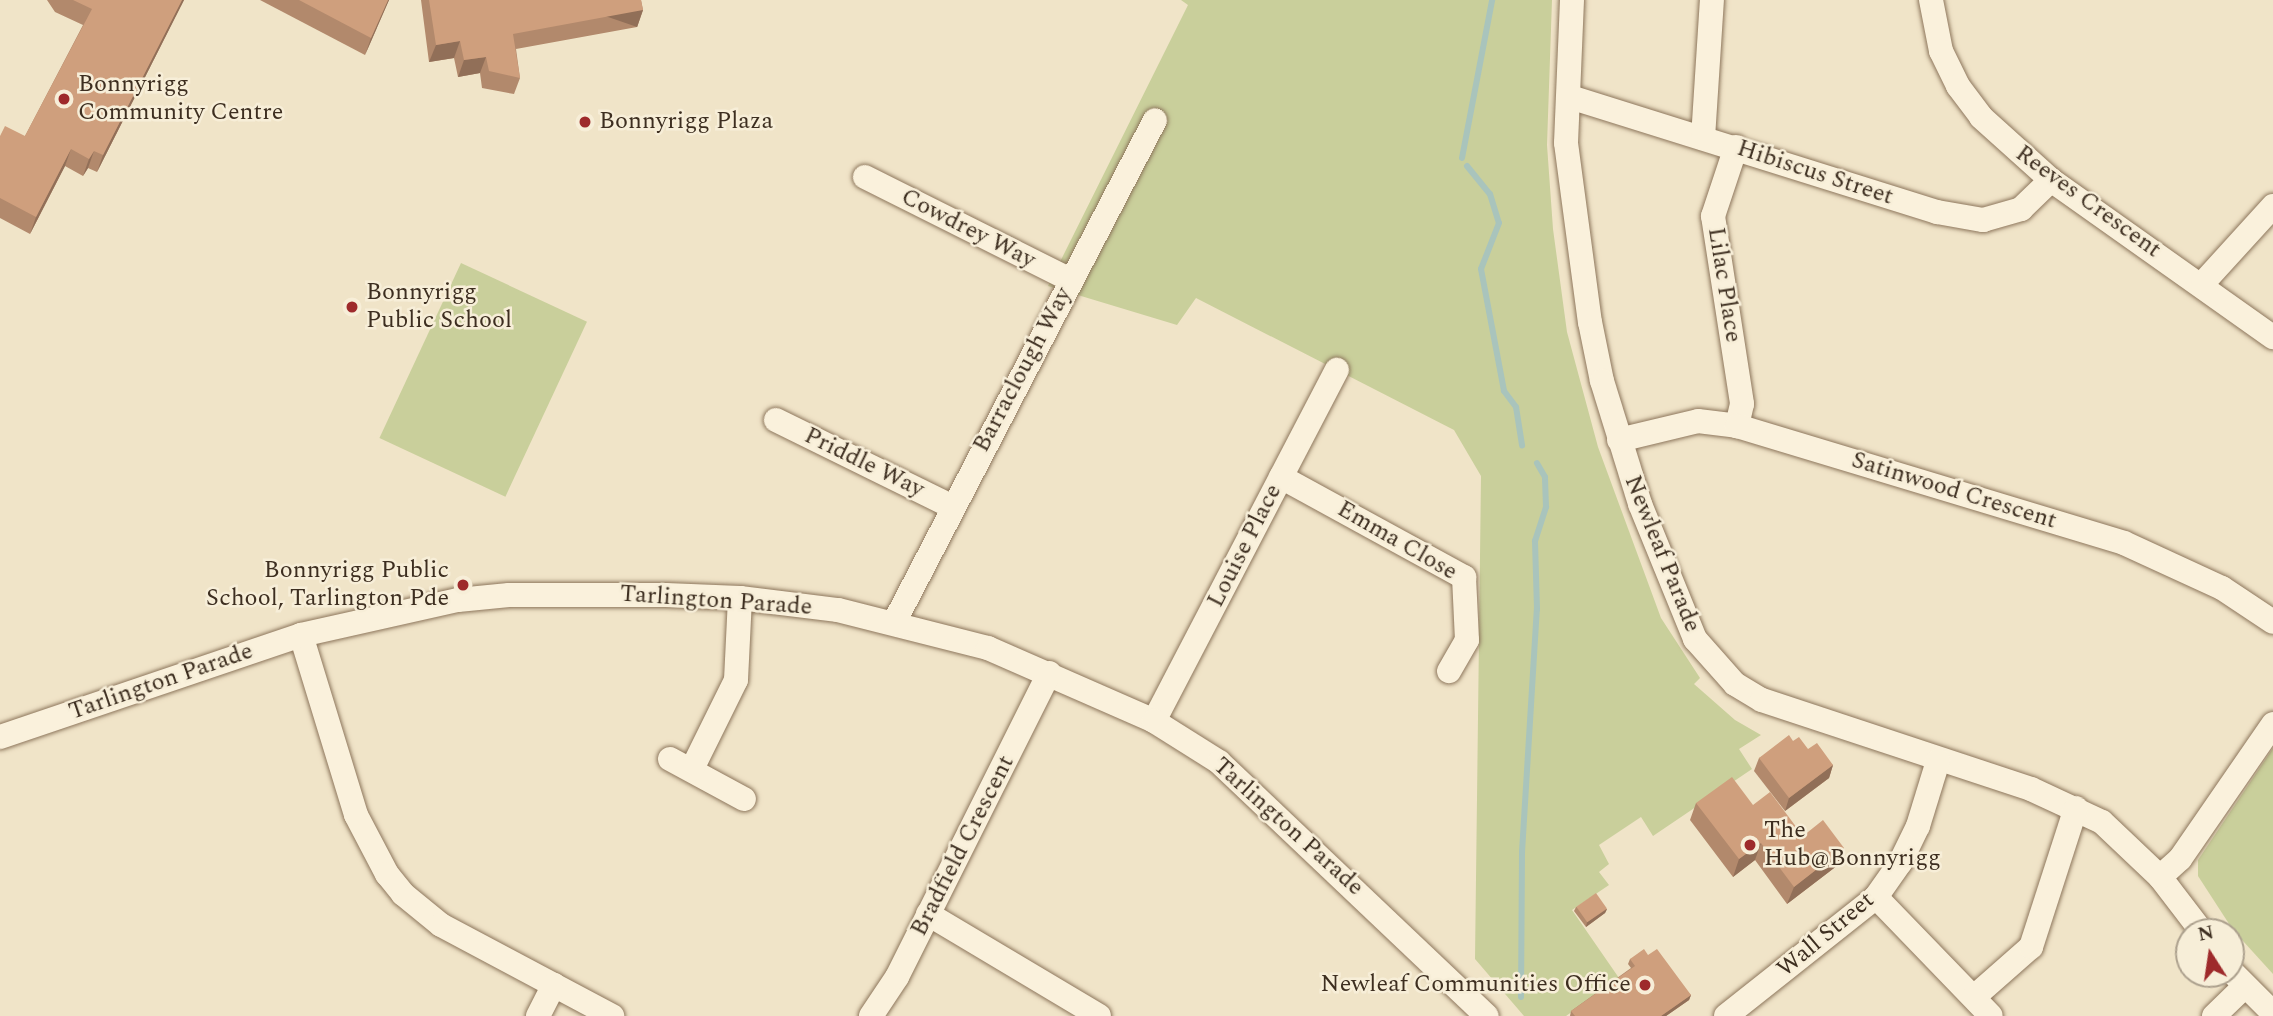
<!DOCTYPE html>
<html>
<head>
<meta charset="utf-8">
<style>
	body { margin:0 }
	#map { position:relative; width:2273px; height:1016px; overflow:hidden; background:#f0e4c8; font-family:Spectral,serif }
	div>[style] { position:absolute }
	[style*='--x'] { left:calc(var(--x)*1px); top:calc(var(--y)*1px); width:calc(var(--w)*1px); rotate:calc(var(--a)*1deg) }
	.green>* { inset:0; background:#c9cf9b; transform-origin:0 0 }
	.stream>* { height:6px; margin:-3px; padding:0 3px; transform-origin:3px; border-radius:3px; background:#a9c4bc }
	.roads { filter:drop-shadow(0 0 2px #8d765c) drop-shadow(0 0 2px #8d765c) }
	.street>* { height:24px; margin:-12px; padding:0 12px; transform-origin:12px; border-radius:12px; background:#faf1dc }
	.wall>* { inset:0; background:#b2896c }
	.shaded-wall>* { inset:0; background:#916f58; transform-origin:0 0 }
	.building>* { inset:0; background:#cf9f7d; transform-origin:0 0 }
	.dots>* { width:19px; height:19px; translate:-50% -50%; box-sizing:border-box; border:4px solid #f7eed8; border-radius:50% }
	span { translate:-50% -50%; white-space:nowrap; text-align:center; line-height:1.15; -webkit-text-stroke:5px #f7eed8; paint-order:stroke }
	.poi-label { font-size:24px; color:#3d2e20 }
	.left { translate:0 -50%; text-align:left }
	.right { translate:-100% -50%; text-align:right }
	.street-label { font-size:24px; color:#3d2e20 }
	.north { position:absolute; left:2175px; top:918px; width:70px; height:70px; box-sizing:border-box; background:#f7eed8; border:2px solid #ada18e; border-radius:50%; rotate:348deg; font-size:19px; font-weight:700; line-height:28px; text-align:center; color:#3d2e20 }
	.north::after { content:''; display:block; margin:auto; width:24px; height:32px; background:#9e2a2b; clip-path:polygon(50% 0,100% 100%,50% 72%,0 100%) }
</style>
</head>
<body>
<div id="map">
	<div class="green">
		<i style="clip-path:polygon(1181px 0,1552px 0,1547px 145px,1553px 229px,1567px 332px,1598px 447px,1661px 618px,1700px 678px,1694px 684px,1735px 720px,1761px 735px,1739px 749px,1752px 769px,1653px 836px,1641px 817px,1599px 845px,1609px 864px,1599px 872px,1609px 885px,1572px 910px,1619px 978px,1566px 1016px,1524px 1016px,1475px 959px,1481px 476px,1454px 430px,1196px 298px,1177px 325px,1048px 286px,1188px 5px)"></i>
		<i style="left:461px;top:263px;width:139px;height:193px;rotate:25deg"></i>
		<i style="clip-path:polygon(2273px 748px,2273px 974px,2233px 930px,2198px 876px,2198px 860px)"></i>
	</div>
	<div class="stream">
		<i style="--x:1462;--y:158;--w:161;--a:-79.2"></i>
		<i style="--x:1467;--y:166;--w:36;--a:51"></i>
		<i style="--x:1490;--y:194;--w:30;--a:73"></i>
		<i style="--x:1499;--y:223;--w:49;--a:111.4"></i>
		<i style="--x:1481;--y:269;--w:124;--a:79.3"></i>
		<i style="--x:1504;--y:391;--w:20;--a:53"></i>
		<i style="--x:1516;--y:407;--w:39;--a:81"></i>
		<i style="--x:1521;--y:997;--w:145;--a:-89.6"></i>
		<i style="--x:1522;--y:852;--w:243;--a:-86.5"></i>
		<i style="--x:1537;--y:609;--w:68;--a:-91.7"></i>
		<i style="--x:1535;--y:541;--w:36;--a:-72"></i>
		<i style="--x:1546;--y:507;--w:30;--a:-92"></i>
		<i style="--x:1545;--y:477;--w:16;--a:-120"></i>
	</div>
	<div class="roads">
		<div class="street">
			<i style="--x:1572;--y:0;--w:143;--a:92.4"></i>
			<i style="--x:1566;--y:143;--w:181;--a:82.4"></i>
			<i style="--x:1590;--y:322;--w:60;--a:78.5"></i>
			<i style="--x:1602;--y:381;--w:129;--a:72.8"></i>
			<i style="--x:1640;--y:504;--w:146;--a:67.8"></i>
			<i style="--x:1695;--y:639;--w:60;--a:48.4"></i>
			<i style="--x:1735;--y:684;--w:31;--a:31"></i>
			<i style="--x:1762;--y:700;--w:283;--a:18.3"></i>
			<i style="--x:2031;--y:789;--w:78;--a:24.9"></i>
			<i style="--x:2102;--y:822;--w:80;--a:43.5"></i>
			<i style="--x:2160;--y:877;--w:69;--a:52.6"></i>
			<i style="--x:1931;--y:0;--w:52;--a:78.9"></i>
			<i style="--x:1941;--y:51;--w:39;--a:64"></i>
			<i style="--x:1958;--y:86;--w:39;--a:53"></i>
			<i style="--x:1981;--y:117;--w:94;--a:42"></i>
			<i style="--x:2051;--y:180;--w:272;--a:35.3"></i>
			<i style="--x:1570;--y:97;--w:385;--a:17.4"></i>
			<i style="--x:1937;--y:212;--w:47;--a:9.9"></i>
			<i style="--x:1983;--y:220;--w:40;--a:-16"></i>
			<i style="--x:2021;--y:209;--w:42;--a:-44"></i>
			<i style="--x:1703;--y:138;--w:138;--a:-86.3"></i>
			<i style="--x:1736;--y:147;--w:73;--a:108.4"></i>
			<i style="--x:1713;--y:216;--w:190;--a:81.2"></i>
			<i style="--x:1742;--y:404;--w:23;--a:103"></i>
			<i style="--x:865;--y:177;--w:230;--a:26.6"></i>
			<i style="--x:2203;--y:283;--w:104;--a:-47.7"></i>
			<i style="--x:776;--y:420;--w:195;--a:26.2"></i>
			<i style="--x:1619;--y:440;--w:81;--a:-13.5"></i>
			<i style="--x:1698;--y:421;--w:39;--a:7"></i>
			<i style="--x:1737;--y:426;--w:404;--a:16.8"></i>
			<i style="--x:2124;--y:543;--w:108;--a:24.7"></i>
			<i style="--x:2222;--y:588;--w:61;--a:33.7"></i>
			<i style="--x:1281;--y:477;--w:209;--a:28.7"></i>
			<i style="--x:1464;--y:577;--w:63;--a:87.3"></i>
			<i style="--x:1467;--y:640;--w:36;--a:120"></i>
			<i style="--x:895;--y:621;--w:564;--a:-62.57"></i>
			<i style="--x:301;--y:635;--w:188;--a:73"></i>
			<i style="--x:356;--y:815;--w:67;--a:62.3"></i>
			<i style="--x:387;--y:874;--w:26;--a:51"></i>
			<i style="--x:403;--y:894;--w:49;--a:39.2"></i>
			<i style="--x:441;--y:925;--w:194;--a:28"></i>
			<i style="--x:1154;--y:721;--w:396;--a:-62.5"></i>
			<i style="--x:0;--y:737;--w:318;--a:-18.7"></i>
			<i style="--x:301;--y:635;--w:161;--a:-12.6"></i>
			<i style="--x:458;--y:600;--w:51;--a:-5.6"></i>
			<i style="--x:509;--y:595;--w:157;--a:0"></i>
			<i style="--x:666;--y:595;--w:74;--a:2.3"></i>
			<i style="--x:740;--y:598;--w:99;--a:7"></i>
			<i style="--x:838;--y:610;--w:155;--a:14.2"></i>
			<i style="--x:988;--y:648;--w:181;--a:23.7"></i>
			<i style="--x:1154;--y:721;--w:77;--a:32.2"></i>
			<i style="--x:1219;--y:762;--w:369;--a:43.5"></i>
			<i style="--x:670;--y:759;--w:84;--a:28.4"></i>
			<i style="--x:692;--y:769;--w:99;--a:-63.7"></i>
			<i style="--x:736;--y:680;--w:82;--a:-87.2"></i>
			<i style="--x:2160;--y:877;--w:27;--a:-42"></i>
			<i style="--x:2180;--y:859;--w:164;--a:-55.4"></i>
			<i style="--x:1876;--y:897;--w:165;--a:46"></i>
			<i style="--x:928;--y:914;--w:199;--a:30.8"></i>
			<i style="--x:2231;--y:971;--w:59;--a:45"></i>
			<i style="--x:1974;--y:997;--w:76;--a:-41.3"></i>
			<i style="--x:2031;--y:947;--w:146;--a:-72.1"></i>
			<i style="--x:538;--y:1016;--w:35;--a:-63"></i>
			<i style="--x:871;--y:1016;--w:47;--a:-56.3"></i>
			<i style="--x:897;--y:977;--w:340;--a:-63.4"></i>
			<i style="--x:1726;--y:1016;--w:191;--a:-38.4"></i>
			<i style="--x:1876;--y:897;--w:42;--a:-54.8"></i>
			<i style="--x:1900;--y:863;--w:41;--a:-64.1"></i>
			<i style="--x:1918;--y:826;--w:68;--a:-72.9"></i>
			<i style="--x:2214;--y:1016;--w:43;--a:-44.1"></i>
		</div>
	</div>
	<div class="wall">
		<i style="clip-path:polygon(47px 0,184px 0,97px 172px,88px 168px,83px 176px,65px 166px,30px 234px,0 218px,0 136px,25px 136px,83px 25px,55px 12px)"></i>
		<i style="clip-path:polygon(260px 0,389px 0,365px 55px)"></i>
		<i style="clip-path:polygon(421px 0,641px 0,643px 10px,637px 27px,516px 49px,520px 78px,514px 94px,482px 88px,480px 73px,458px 77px,454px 58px,429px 62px)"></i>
		<i style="clip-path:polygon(1793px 741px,1833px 765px,1829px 778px,1785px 811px,1754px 771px,1759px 758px)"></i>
		<i style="clip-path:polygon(1696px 803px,1753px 805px,1803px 836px,1838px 865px,1787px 904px,1755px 860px,1733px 877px,1690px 820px)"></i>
		<i style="clip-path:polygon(1576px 907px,1607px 909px,1605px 913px,1586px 927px,1574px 911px)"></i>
		<i style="clip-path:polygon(1648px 955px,1691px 995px,1689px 1000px,1666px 1016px,1570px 1016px,1571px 1011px,1631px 968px,1628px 964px,1630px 959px)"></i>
	</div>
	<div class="shaded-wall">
		<i style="clip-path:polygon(182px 0,184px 0,97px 172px,103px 155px)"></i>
		<i style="clip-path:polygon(388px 0,389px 0,365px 55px,371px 38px)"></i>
		<i style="left:643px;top:10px;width:18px;height:132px;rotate:109deg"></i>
		<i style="clip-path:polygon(460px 41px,454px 58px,429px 62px,436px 45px)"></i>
		<i style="clip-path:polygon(486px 57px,480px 73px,458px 77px,464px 60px)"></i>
		<i style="clip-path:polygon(71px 149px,65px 166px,30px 234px,36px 217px)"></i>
		<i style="clip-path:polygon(94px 151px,88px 168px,83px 176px,89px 159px)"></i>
		<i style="clip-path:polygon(1833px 765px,1829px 778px,1785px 811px,1789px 798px)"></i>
		<i style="clip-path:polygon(1761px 843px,1755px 860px,1733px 877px,1739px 859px)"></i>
		<i style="clip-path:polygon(1844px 848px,1838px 865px,1787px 904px,1794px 887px)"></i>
		<i style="clip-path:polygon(1607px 909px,1605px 913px,1586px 927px,1587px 922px)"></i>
		<i style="clip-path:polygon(1691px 995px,1689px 1000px,1666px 1016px,1661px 1016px)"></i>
	</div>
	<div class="building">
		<i style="clip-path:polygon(73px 0,182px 0,103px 155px,94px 151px,89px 159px,71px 149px,36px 217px,0 198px,0 136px,5px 126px,25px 136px,92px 9px)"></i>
		<i style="clip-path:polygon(299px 0,388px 0,371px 38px)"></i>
		<i style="clip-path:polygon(429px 0,641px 0,643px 10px,513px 34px,520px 78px,489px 71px,486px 57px,464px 60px,460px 41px,436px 45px)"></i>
		<i style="clip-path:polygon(1789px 735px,1793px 741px,1799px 737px,1808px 749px,1817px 743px,1833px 765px,1789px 798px,1759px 758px)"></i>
		<i style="clip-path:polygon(1732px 777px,1753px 805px,1770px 792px,1803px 836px,1823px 820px,1844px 848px,1794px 887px,1761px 843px,1739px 859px,1696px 803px)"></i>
		<i style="left:1596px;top:893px;width:19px;height:24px;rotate:55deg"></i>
		<i style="clip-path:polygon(1644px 949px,1648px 955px,1657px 949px,1691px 995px,1661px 1016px,1575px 1016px,1571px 1011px,1635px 966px,1630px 959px)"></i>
	</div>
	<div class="dots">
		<i style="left:64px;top:99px;background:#9e2a2b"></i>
		<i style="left:585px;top:122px;background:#9e2a2b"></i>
		<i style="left:352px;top:307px;background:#9e2a2b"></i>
		<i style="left:463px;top:585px;background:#9e2a2b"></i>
		<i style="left:1750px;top:845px;background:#9e2a2b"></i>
		<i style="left:1645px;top:985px;background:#9e2a2b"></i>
	</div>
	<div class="poi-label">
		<span class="left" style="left:78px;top:99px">Bonnyrigg<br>Community Centre</span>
		<span class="left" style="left:599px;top:122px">Bonnyrigg Plaza</span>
		<span class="left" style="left:366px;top:307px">Bonnyrigg<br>Public School</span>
		<span class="right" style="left:449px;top:585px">Bonnyrigg Public<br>School, Tarlington Pde</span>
		<span class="left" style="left:1764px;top:845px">The<br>Hub@Bonnyrigg</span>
		<span class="right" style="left:1631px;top:985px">Newleaf Communities Office</span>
	</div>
	<div class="street-label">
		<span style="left:1815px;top:173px;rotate:18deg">Hibiscus Street</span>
		<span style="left:2088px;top:202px;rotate:36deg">Reeves Crescent</span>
		<span style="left:968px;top:229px;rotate:27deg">Cowdrey Way</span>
		<span style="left:1724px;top:285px;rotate:81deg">Lilac Place</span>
		<span style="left:1023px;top:370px;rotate:-62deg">Barraclough Way</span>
		<span style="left:864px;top:463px;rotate:26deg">Priddle Way</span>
		<span style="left:1954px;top:491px;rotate:17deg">Satinwood Crescent</span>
		<span style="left:1397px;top:541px;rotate:30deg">Emma Close</span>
		<span style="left:1245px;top:546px;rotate:-63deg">Louise Place</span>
		<span style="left:1662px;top:554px;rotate:68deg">Newleaf Parade</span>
		<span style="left:716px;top:601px;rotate:4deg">Tarlington Parade</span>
		<span style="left:161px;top:682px;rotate:-19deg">Tarlington Parade</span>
		<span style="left:1288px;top:827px;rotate:42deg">Tarlington Parade</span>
		<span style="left:963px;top:846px;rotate:-63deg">Bradfield Crescent</span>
		<span style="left:1826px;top:935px;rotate:-40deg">Wall Street</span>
	</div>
	<div class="north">N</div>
</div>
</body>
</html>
